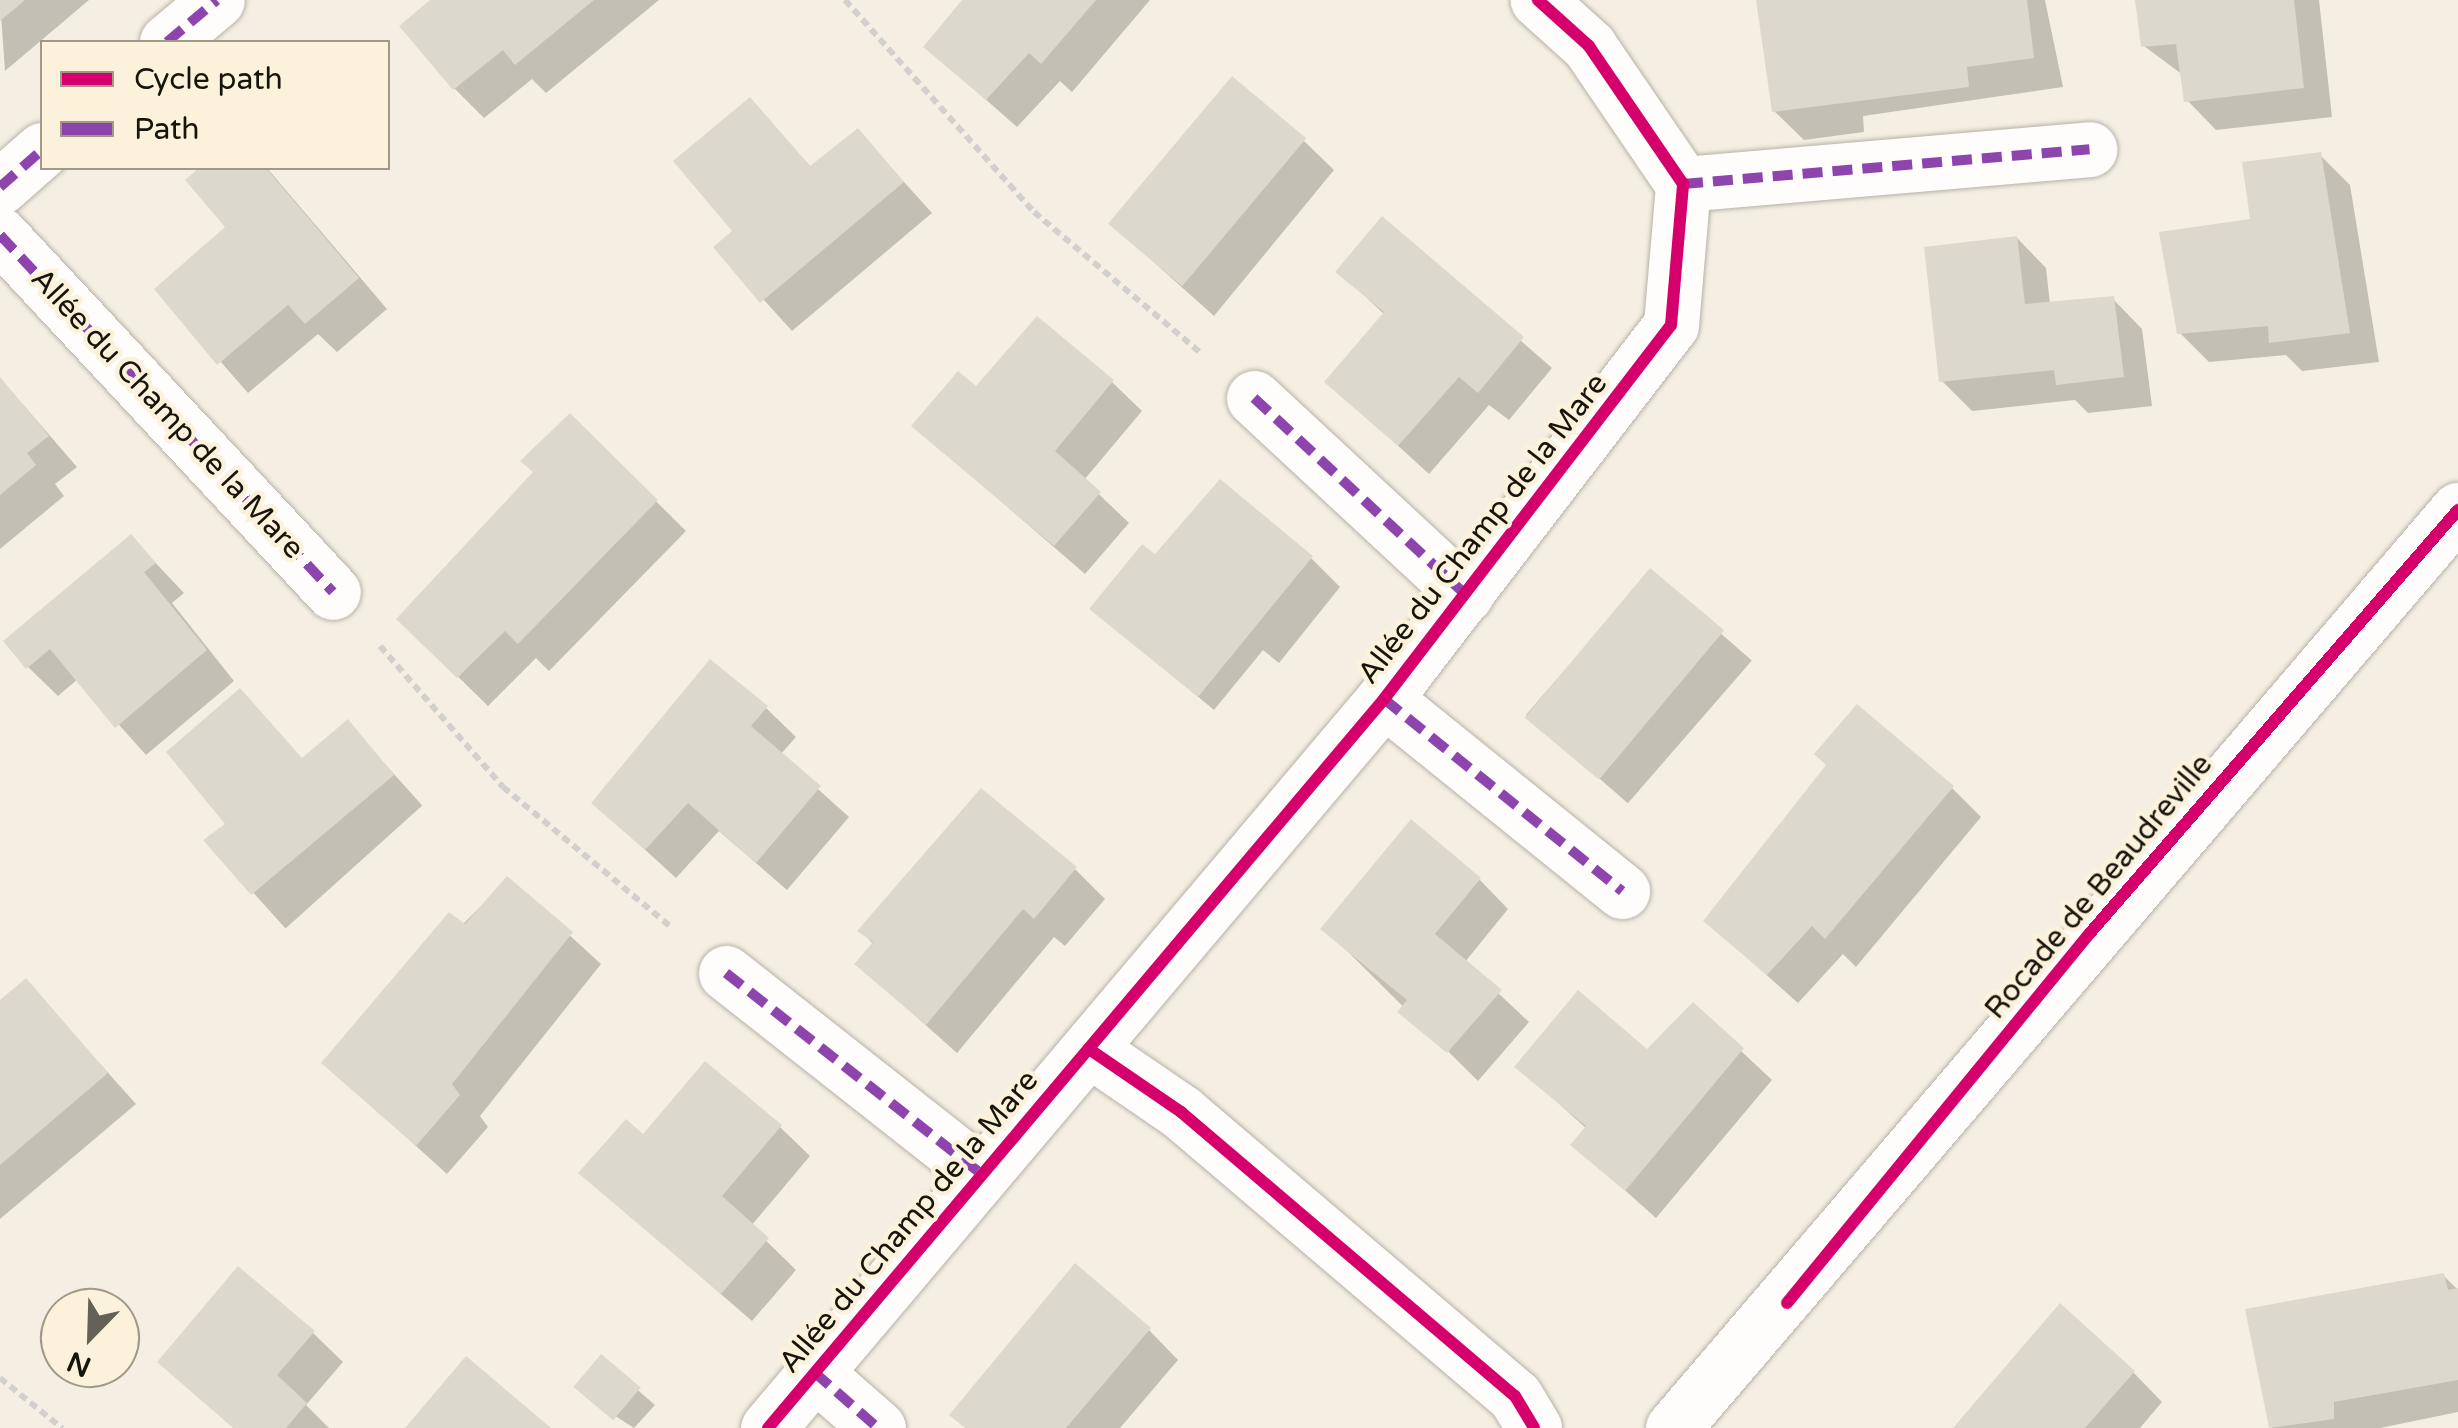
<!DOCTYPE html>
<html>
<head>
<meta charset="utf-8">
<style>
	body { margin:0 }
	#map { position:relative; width:2458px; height:1428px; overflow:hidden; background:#f5efe3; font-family:"Varela Round",sans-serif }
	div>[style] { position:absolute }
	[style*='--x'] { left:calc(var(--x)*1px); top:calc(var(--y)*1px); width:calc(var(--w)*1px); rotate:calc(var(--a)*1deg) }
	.shadow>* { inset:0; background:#0003; transform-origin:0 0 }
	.building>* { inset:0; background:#ddd8ce; transform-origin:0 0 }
	.path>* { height:6px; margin-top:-3px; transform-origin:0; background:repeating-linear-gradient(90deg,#d2d0cd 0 8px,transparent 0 13px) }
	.roads { filter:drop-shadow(0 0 2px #b6b1a8) drop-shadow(0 0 2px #b6b1a8) }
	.minor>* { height:55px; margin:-27.5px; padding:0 27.5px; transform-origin:27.5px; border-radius:27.5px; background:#fefdfb }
	.quiet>* { height:10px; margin-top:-5px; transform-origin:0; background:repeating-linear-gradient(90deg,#8e44ad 0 20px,transparent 0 30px) }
	.cycleway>* { height:12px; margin:-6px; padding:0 6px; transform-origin:6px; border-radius:6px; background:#d6006c }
	span { translate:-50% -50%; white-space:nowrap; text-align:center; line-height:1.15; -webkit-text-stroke:9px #fcf2dc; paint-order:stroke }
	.street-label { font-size:30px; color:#17140c }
	.legend { position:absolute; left:40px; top:40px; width:350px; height:130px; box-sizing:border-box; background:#fcf2dc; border:2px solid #a09989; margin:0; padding:12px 18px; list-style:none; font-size:30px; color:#17140c }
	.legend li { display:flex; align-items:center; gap:20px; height:50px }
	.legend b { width:50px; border:2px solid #a09989 }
	.north { position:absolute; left:40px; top:1288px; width:100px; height:100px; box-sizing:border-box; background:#fcf2dc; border:2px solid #a09989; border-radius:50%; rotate:203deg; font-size:28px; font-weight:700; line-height:40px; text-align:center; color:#17140c }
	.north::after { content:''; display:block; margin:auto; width:35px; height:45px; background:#656157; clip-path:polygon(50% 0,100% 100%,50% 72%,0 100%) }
</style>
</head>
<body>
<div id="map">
	<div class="shadow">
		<i style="clip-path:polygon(0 0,89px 0,5px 71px)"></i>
		<i style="clip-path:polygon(432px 0,659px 0,546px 93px,532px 79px,484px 118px,454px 88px)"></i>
		<i style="clip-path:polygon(963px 0,1150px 0,1072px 92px,1060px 81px,1017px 127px,926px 47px)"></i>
		<i style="clip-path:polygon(1758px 0,2045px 0,2063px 87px,1863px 116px,1864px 132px,1804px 140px,1774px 111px)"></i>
		<i style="clip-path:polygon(2138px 0,2319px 0,2332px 117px,2216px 130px,2187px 100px,2183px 75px,2144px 46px)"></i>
		<i style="clip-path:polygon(750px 101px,812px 168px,858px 131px,932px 213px,792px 331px,717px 248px,735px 232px)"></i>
		<i style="clip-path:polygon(1304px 141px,1334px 170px,1214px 316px,1110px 223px)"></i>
		<i style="clip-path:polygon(2320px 155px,2350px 185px,2379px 362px,2302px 371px,2286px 355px,2209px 362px,2179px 332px,2253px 221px)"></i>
		<i style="clip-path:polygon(203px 168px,267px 168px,387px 309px,337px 352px,318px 334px,248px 393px,157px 289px,228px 227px,188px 180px)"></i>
		<i style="clip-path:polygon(1382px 220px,1552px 368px,1509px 420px,1489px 405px,1429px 474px,1327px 381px,1385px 315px,1338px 271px)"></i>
		<i style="clip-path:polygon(2017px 238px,2046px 268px,2050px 304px,2113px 299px,2142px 329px,2152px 406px,2088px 413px,2075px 400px,1972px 411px,1942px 381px)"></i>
		<i style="clip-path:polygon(0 378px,77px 467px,55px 484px,64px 496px,0 549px)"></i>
		<i style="clip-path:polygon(1112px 382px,1142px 411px,1084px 480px,1129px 523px,1085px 574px,914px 426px,976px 389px)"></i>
		<i style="clip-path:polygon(570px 416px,686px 531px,549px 671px,536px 658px,488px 706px,399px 619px,536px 473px)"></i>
		<i style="clip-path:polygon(131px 537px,184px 593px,172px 603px,234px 681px,146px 755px,78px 679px,58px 696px,28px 667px)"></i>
		<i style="clip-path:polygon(1155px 557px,1311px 558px,1340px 587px,1279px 663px,1263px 650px,1214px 710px,1092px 609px)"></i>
		<i style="left:1650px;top:572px;width:135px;height:189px;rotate:41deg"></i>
		<i style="clip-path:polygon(766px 708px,796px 737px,780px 755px,849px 817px,787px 890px,719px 831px,676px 878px,594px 803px)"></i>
		<i style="left:348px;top:723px;width:111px;height:184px;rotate:48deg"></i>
		<i style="clip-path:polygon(1829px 765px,1952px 788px,1981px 817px,1856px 967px,1843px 954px,1798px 1003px,1706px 921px)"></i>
		<i style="clip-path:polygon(1075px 869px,1105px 899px,1065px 946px,1054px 937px,957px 1053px,857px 964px,874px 945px,861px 931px)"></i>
		<i style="clip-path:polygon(508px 879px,601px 964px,480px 1116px,488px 1127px,447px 1174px,324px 1063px)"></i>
		<i style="clip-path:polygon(1479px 879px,1508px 909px,1465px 962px,1529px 1022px,1478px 1081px,1324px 928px)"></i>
		<i style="clip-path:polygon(26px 981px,136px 1104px,0 1219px,0 1003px)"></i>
		<i style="clip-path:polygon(1693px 1006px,1772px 1080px,1656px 1218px,1573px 1144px,1587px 1129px,1517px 1066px,1647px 1053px)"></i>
		<i style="clip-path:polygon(780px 1127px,810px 1156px,751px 1226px,796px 1270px,752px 1321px,581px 1173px,644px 1138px)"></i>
		<i style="clip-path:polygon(2444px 1276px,2458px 1290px,2458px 1412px,2380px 1428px,2272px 1428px,2248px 1311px)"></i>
		<i style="clip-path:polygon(1149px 1330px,1178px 1360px,1120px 1428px,966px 1428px)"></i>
		<i style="clip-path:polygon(313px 1333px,343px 1362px,306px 1405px,329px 1428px,234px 1428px,161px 1362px)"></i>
		<i style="clip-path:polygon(601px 1358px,655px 1405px,634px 1428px,592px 1401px)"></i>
		<i style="clip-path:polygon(2133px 1372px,2162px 1402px,2140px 1428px,1956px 1428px)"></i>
	</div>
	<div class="building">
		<i style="clip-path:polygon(0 0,25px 0,0 21px)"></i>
		<i style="clip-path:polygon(430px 0,594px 0,515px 65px,503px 50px,453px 90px,399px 26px)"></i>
		<i style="clip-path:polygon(962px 0,1096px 0,1041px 64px,1029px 53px,986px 100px,923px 47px)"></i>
		<i style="clip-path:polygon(1756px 0,2027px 0,2034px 58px,1967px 67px,1969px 87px,1772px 112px)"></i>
		<i style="clip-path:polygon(2135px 0,2294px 0,2304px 88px,2184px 102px,2176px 44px,2141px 47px)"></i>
		<i style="left:1232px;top:76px;width:97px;height:193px;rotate:40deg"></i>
		<i style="clip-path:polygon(750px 97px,810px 166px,858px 128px,904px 182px,760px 303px,713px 247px,732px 231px,673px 161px)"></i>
		<i style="clip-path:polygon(2321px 152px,2350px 333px,2269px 343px,2268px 326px,2177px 334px,2159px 232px,2250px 219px,2242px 162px)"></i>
		<i style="clip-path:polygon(199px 168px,266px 168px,359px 278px,305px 324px,288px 305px,217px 365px,154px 289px,225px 227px,185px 180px)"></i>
		<i style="clip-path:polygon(1382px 216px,1524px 337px,1478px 393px,1459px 377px,1398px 446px,1324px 382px,1384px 312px,1335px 272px)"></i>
		<i style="clip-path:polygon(2017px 236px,2025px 304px,2114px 296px,2124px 377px,2056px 385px,2054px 370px,1939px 382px,1924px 247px)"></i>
		<i style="clip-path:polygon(1037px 316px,1114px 380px,1055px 451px,1101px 492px,1054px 546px,911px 426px,958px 371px,976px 386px)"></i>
		<i style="clip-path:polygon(0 377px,49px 436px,27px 453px,36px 465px,0 495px)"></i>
		<i style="clip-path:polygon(570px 413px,658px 500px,518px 644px,505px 631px,457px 678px,396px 619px,533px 472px,520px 461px)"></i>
		<i style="clip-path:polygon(1220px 479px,1313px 556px,1198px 697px,1089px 609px,1142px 544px,1155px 554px)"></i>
		<i style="clip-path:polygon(131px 534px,156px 563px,144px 572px,207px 650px,115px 728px,50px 649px,26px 669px,3px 641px)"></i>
		<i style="left:1650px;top:568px;width:97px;height:195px;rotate:40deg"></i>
		<i style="clip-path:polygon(710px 659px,768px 706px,751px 726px,821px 786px,756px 863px,688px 803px,645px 850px,591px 803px)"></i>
		<i style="clip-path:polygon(240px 688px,302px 758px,348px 719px,394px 775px,251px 895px,203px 840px,225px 824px,166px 752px)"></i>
		<i style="clip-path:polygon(1857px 704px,1954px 786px,1825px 939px,1812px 926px,1767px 975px,1703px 921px,1826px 765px,1814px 754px)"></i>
		<i style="clip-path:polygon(981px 788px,1077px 867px,1034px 919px,1023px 909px,926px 1025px,854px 964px,873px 942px,857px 931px)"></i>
		<i style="clip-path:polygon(1411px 819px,1481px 878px,1435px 934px,1502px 990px,1447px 1053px,1397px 1012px,1407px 1000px,1320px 929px)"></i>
		<i style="clip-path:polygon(507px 876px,573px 932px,452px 1084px,460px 1095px,416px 1146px,321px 1063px,449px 912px,465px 924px)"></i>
		<i style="clip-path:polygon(26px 978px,108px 1073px,0 1165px,0 1000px)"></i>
		<i style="clip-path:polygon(1578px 990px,1647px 1049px,1693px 1002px,1744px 1048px,1625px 1191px,1570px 1145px,1586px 1126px,1514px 1067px)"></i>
		<i style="clip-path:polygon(705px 1061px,782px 1125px,722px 1196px,769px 1238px,721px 1294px,578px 1173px,626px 1119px,643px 1134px)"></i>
		<i style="clip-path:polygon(1075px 1263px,1151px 1328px,1066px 1428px,965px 1428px,949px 1415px)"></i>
		<i style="clip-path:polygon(238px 1266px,315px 1331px,277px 1375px,307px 1403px,286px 1428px,233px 1428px,157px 1362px)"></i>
		<i style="clip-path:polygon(2444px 1273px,2448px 1290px,2458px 1288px,2458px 1380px,2334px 1402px,2334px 1419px,2269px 1428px,2245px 1309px)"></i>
		<i style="clip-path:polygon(2060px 1303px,2135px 1371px,2085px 1428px,1953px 1428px)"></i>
		<i style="left:601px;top:1354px;width:52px;height:43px;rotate:40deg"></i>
		<i style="clip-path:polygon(466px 1356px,551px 1428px,405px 1428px)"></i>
	</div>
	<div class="path">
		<i style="--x:845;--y:0;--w:284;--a:48.3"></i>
		<i style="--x:1034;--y:212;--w:220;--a:40.2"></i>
		<i style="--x:380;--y:646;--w:187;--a:48.9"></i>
		<i style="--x:503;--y:787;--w:220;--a:39.8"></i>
		<i style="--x:0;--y:1378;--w:80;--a:38.9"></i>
	</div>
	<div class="roads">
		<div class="minor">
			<i style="--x:167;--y:42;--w:65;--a:-40"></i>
			<i style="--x:1683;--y:184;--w:408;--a:-4.9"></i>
			<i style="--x:0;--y:187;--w:56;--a:-41.4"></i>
			<i style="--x:0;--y:235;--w:488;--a:47"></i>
			<i style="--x:1254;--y:398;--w:289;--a:42.9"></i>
			<i style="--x:1384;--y:699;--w:306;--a:38.9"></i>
			<i style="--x:726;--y:973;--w:323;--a:38.2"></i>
			<i style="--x:1089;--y:1049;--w:112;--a:34.4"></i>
			<i style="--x:1181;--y:1112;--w:438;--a:40.4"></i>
			<i style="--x:1515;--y:1396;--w:37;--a:59"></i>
			<i style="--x:814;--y:1372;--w:85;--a:41.2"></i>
			<i style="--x:768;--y:1428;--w:954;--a:-49.8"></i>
			<i style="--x:1384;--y:699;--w:471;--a:-52.5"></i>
			<i style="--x:1671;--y:325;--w:142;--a:-85.1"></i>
			<i style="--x:1683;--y:184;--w:167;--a:-124.3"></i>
			<i style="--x:1589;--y:46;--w:69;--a:-138"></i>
			<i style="--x:1673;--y:1428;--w:1208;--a:-49.47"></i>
		</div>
	</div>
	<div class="quiet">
		<i style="--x:167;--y:42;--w:65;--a:-40"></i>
		<i style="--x:1683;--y:184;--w:408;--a:-4.9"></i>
		<i style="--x:0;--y:187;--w:56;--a:-41.4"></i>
		<i style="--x:0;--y:235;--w:488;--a:47"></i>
		<i style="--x:1254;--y:398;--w:289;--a:42.9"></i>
		<i style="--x:1384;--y:699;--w:306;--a:38.9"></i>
		<i style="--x:726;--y:973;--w:323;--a:38.2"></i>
		<i style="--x:814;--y:1372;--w:85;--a:41.2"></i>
	</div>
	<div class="cycleway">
		<i style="--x:1089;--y:1049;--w:112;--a:34.4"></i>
		<i style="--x:1181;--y:1112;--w:438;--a:40.4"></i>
		<i style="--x:1515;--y:1396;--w:37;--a:59"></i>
		<i style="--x:1787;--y:1303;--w:478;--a:-50.7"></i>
		<i style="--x:2090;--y:933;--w:561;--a:-48.98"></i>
		<i style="--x:768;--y:1428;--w:954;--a:-49.8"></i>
		<i style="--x:1384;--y:699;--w:471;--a:-52.5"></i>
		<i style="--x:1671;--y:325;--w:142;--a:-85.1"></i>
		<i style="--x:1683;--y:184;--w:167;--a:-124.3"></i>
		<i style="--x:1589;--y:46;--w:69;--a:-138"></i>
	</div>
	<div class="street-label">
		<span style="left:167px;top:414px;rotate:47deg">Allée du Champ de la Mare</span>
		<span style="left:1483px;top:529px;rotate:-52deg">Allée du Champ de la Mare</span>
		<span style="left:2099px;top:887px;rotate:-50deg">Rocade de Beaudreville</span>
		<span style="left:909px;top:1222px;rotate:-50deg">Allée du Champ de la Mare</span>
	</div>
	<ul class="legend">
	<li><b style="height:12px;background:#d6006c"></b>Cycle path</li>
	<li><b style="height:12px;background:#8e44ad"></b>Path</li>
	</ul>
	<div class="north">N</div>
</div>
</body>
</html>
